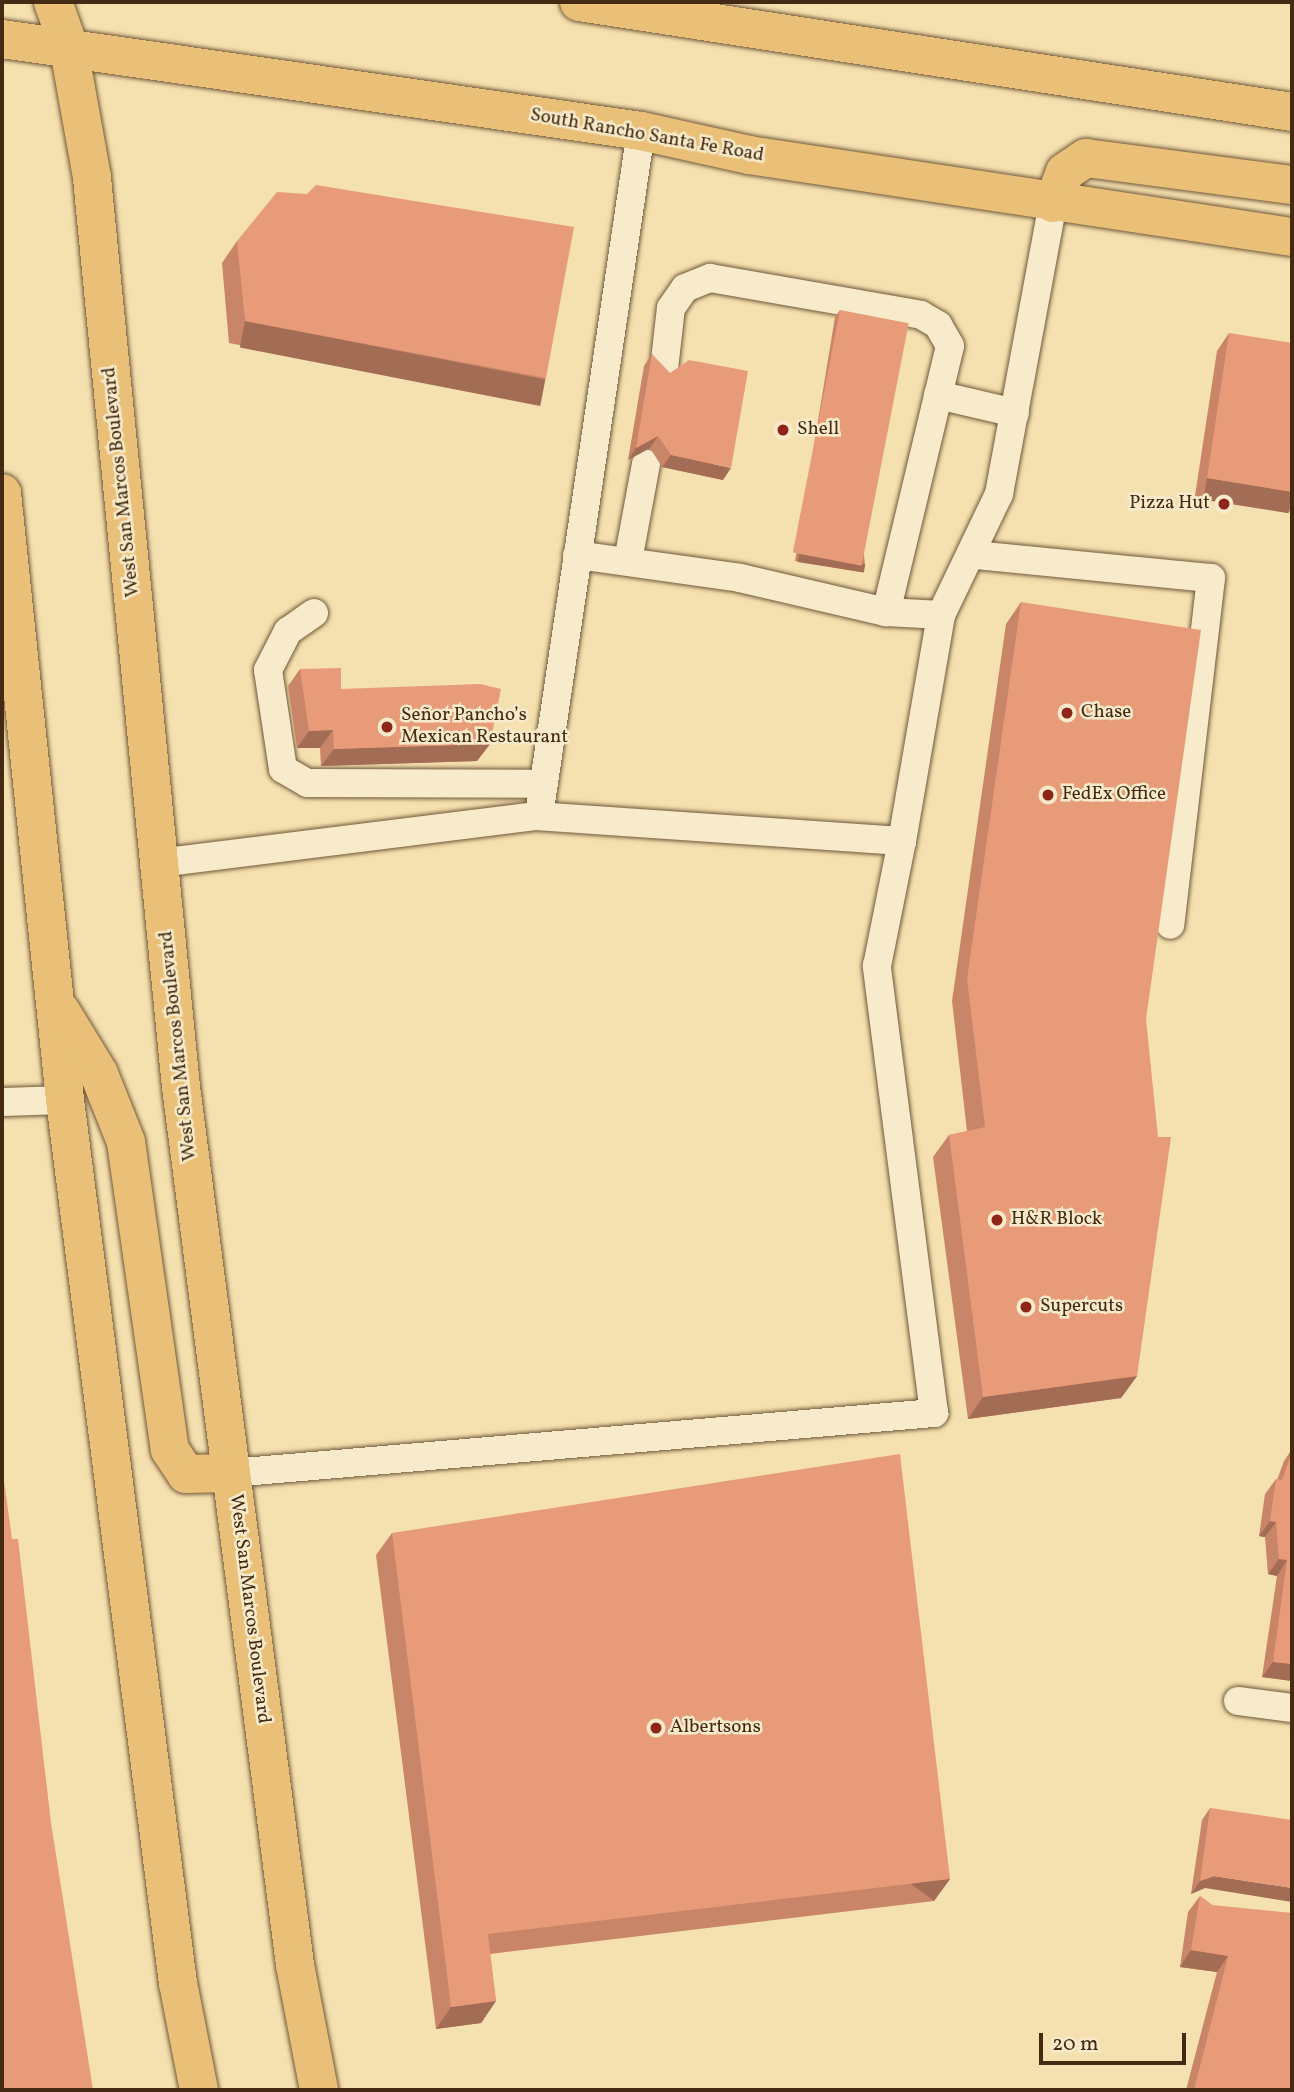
<!DOCTYPE html>
<html>
<head>
<meta charset="utf-8">
<style>
	body { margin:0 }
	#map { position:relative; width:1294px; height:2092px; overflow:hidden; background:#f5e0af; font-family:Vollkorn,serif }
	div>[style] { position:absolute }
	[style*='--x'] { left:calc(var(--x)*1px); top:calc(var(--y)*1px); width:calc(var(--w)*1px); rotate:calc(var(--a)*1deg) }
	.roads { filter:drop-shadow(0 0 2px #705839) drop-shadow(0 0 2px #705839) }
	.lane>* { height:28px; margin:-14px; padding:0 14px; transform-origin:14px; border-radius:14px; background:#f8ebcb }
	.primary>* { height:38px; margin:-19px; padding:0 19px; transform-origin:19px; border-radius:19px; background:#eac078 }
	.wall>* { inset:0; background:#c88568 }
	.shaded-wall>* { inset:0; background:#a26c55; transform-origin:0 0 }
	.building>* { inset:0; background:#e89b79; transform-origin:0 0 }
	.dots>* { width:19px; height:19px; translate:-50% -50%; box-sizing:border-box; border:4px solid #f8ebcb; border-radius:50% }
	span { translate:-50% -50%; white-space:nowrap; text-align:center; line-height:1.15; -webkit-text-stroke:5px #f8ebcb; paint-order:stroke }
	.street-label { font-size:19px; color:#442a12 }
	.poi-label { font-size:19px; color:#442a12 }
	.left { translate:0 -50%; text-align:left }
	.right { translate:-100% -50%; text-align:right }
	.frame { position:absolute; inset:0; border:4px solid #442a12; pointer-events:none }
	.scale { position:absolute; left:1039px; top:2033px; width:147px; height:32px; box-sizing:border-box; border:4px solid #442a12; border-top:0; padding-left:9px; font-size:21px; line-height:24px; white-space:nowrap; color:#442a12; -webkit-text-stroke:5px #f8ebcb; paint-order:stroke }
</style>
</head>
<body>
<div id="map">
	<div class="roads">
		<div class="lane">
			<i style="--x:664;--y:369;--w:61;--a:-83.5"></i>
			<i style="--x:671;--y:308;--w:24;--a:-55"></i>
			<i style="--x:685;--y:288;--w:27;--a:-22"></i>
			<i style="--x:710;--y:278;--w:214;--a:9.9"></i>
			<i style="--x:921;--y:315;--w:20;--a:30"></i>
			<i style="--x:938;--y:325;--w:24;--a:60"></i>
			<i style="--x:950;--y:346;--w:274;--a:103.5"></i>
			<i style="--x:886;--y:612;--w:55;--a:3.1"></i>
			<i style="--x:938;--y:395;--w:79;--a:13.2"></i>
			<i style="--x:577;--y:555;--w:165;--a:8"></i>
			<i style="--x:740;--y:578;--w:150;--a:13.1"></i>
			<i style="--x:975;--y:555;--w:237;--a:5.6"></i>
			<i style="--x:1211;--y:578;--w:349;--a:96.7"></i>
			<i style="--x:628;--y:561;--w:99;--a:-79.5"></i>
			<i style="--x:314;--y:613;--w:32;--a:145"></i>
			<i style="--x:288;--y:631;--w:44;--a:117.1"></i>
			<i style="--x:268;--y:670;--w:100;--a:81.4"></i>
			<i style="--x:283;--y:769;--w:28;--a:30"></i>
			<i style="--x:307;--y:783;--w:236;--a:0.2"></i>
			<i style="--x:902;--y:841;--w:229;--a:-80.2"></i>
			<i style="--x:941;--y:615;--w:134;--a:-64.4"></i>
			<i style="--x:999;--y:494;--w:296;--a:-79.5"></i>
			<i style="--x:159;--y:863;--w:383;--a:-7.1"></i>
			<i style="--x:539;--y:816;--w:693;--a:-81.53"></i>
			<i style="--x:2;--y:1102;--w:63;--a:-1.8"></i>
			<i style="--x:231;--y:1473;--w:706;--a:-4.88"></i>
			<i style="--x:934;--y:1413;--w:451;--a:-97.3"></i>
			<i style="--x:877;--y:966;--w:127;--a:-78.7"></i>
			<i style="--x:902;--y:841;--w:364;--a:-176.1"></i>
			<i style="--x:1238;--y:1701;--w:54;--a:7.4"></i>
		</div>
		<div class="primary">
			<i style="--x:53;--y:2;--w:45;--a:70.3"></i>
			<i style="--x:68;--y:44;--w:136;--a:79.8"></i>
			<i style="--x:92;--y:178;--w:913;--a:84.41"></i>
			<i style="--x:181;--y:1087;--w:885;--a:82.6"></i>
			<i style="--x:295;--y:1965;--w:127;--a:79.1"></i>
			<i style="--x:579;--y:2;--w:721;--a:8.77"></i>
			<i style="--x:2;--y:39;--w:646;--a:8.19"></i>
			<i style="--x:641;--y:131;--w:111;--a:12.5"></i>
			<i style="--x:749;--y:155;--w:549;--a:8.59"></i>
			<i style="--x:1053;--y:203;--w:33;--a:-69"></i>
			<i style="--x:1065;--y:172;--w:25;--a:-34"></i>
			<i style="--x:1086;--y:158;--w:208;--a:7.5"></i>
			<i style="--x:2;--y:493;--w:610;--a:84.07"></i>
			<i style="--x:65;--y:1100;--w:890;--a:82.71"></i>
			<i style="--x:178;--y:1983;--w:109;--a:78.9"></i>
			<i style="--x:60;--y:1010;--w:75;--a:58.6"></i>
			<i style="--x:99;--y:1074;--w:73;--a:68.3"></i>
			<i style="--x:126;--y:1142;--w:311;--a:81.9"></i>
			<i style="--x:170;--y:1450;--w:29;--a:56"></i>
			<i style="--x:186;--y:1474;--w:45;--a:-1.3"></i>
		</div>
	</div>
	<div class="wall">
		<i style="clip-path:polygon(237px 241px,546px 378px,531px 400px,229px 343px,222px 263px)"></i>
		<i style="clip-path:polygon(840px 310px,865px 565px,861px 572px,795px 561px,835px 317px)"></i>
		<i style="clip-path:polygon(1229px 333px,1292px 512px,1195px 496px,1217px 351px)"></i>
		<i style="clip-path:polygon(652px 354px,723px 480px,662px 467px,650px 448px,628px 460px,644px 366px)"></i>
		<i style="clip-path:polygon(1021px 602px,1146px 1019px,1137px 1376px,1121px 1398px,968px 1419px,933px 1157px,949px 1135px,967px 1131px,952px 1001px,1006px 624px)"></i>
		<i style="clip-path:polygon(300px 669px,341px 689px,490px 744px,477px 761px,321px 766px,320px 748px,297px 748px,288px 686px)"></i>
		<i style="clip-path:polygon(1292px 1329px,1292px 1348px,1290px 1338px)"></i>
		<i style="clip-path:polygon(1292px 1449px,1292px 1681px,1262px 1677px,1277px 1576px,1268px 1574px,1265px 1537px,1259px 1536px,1265px 1494px,1276px 1479px,1277px 1480px,1284px 1461px)"></i>
		<i style="clip-path:polygon(392px 1533px,950px 1879px,934px 1901px,490px 1954px,496px 2001px,481px 2023px,436px 2029px,376px 1555px)"></i>
		<i style="clip-path:polygon(1210px 1808px,1205px 1888px,1191px 1894px,1202px 1820px)"></i>
		<i style="clip-path:polygon(1200px 1896px,1212px 1905px,1292px 2090px,1186px 2090px,1217px 1972px,1180px 1967px,1188px 1912px)"></i>
	</div>
	<div class="shaded-wall">
		<i style="left:245px;top:321px;width:306px;height:27px;rotate:11deg"></i>
		<i style="clip-path:polygon(658px 436px,650px 448px,628px 460px,636px 448px)"></i>
		<i style="clip-path:polygon(671px 455px,731px 468px,723px 480px,662px 467px)"></i>
		<i style="left:1207px;top:478px;width:86px;height:22px;rotate:9deg"></i>
		<i style="left:799px;top:554px;width:67px;height:8px;rotate:9deg"></i>
		<i style="clip-path:polygon(333px 730px,320px 748px,297px 748px,309px 731px)"></i>
		<i style="clip-path:polygon(490px 744px,477px 761px,321px 766px,334px 749px)"></i>
		<i style="clip-path:polygon(1137px 1376px,1121px 1398px,968px 1419px,983px 1397px)"></i>
		<i style="clip-path:polygon(1270px 1521px,1276px 1522px,1265px 1537px,1259px 1536px)"></i>
		<i style="clip-path:polygon(1279px 1559px,1287px 1560px,1277px 1576px,1268px 1574px)"></i>
		<i style="clip-path:polygon(1273px 1662px,1292px 1664px,1292px 1681px,1262px 1677px)"></i>
		<i style="clip-path:polygon(1214px 1876px,1292px 1888px,1292px 1902px,1205px 1888px,1191px 1894px,1200px 1881px)"></i>
		<i style="left:950px;top:1879px;width:27px;height:465px;rotate:126deg"></i>
		<i style="clip-path:polygon(1191px 1950px,1228px 1956px,1217px 1972px,1180px 1967px)"></i>
		<i style="clip-path:polygon(496px 2001px,481px 2023px,436px 2029px,451px 2007px)"></i>
	</div>
	<div class="building">
		<i style="clip-path:polygon(316px 185px,574px 227px,546px 378px,245px 321px,237px 241px,277px 192px,307px 194px)"></i>
		<i style="left:840px;top:310px;width:70px;height:247px;rotate:11deg"></i>
		<i style="clip-path:polygon(1229px 333px,1292px 343px,1292px 492px,1207px 478px)"></i>
		<i style="clip-path:polygon(652px 354px,670px 373px,689px 360px,748px 371px,731px 468px,671px 455px,658px 436px,636px 448px)"></i>
		<i style="clip-path:polygon(1021px 602px,1201px 630px,1146px 1019px,1158px 1137px,1171px 1137px,1137px 1376px,983px 1397px,949px 1135px,985px 1127px,967px 979px)"></i>
		<i style="clip-path:polygon(341px 668px,341px 689px,480px 684px,501px 689px,490px 744px,334px 749px,333px 730px,309px 731px,300px 669px)"></i>
		<i style="clip-path:polygon(1292px 1452px,1292px 1664px,1273px 1662px,1287px 1560px,1279px 1559px,1276px 1522px,1270px 1521px,1276px 1479px,1282px 1480px)"></i>
		<i style="clip-path:polygon(900px 1454px,950px 1879px,488px 1934px,496px 2001px,451px 2007px,392px 1533px)"></i>
		<i style="clip-path:polygon(2px 1466px,12px 1539px,18px 1539px,51px 1823px,93px 2090px,2px 2090px)"></i>
		<i style="clip-path:polygon(1210px 1808px,1292px 1820px,1292px 1888px,1214px 1876px,1200px 1881px)"></i>
		<i style="clip-path:polygon(1200px 1896px,1212px 1905px,1292px 1913px,1292px 2090px,1194px 2090px,1228px 1956px,1191px 1950px)"></i>
	</div>
	<div class="dots">
		<i style="left:783px;top:430px;background:#8f2418"></i>
		<i style="left:1224px;top:504px;background:#8f2418"></i>
		<i style="left:1067px;top:713px;background:#8f2418"></i>
		<i style="left:387px;top:727px;background:#8f2418"></i>
		<i style="left:1048px;top:795px;background:#8f2418"></i>
		<i style="left:997px;top:1220px;background:#8f2418"></i>
		<i style="left:1026px;top:1307px;background:#8f2418"></i>
		<i style="left:656px;top:1728px;background:#8f2418"></i>
	</div>
	<div class="street-label">
		<span style="left:647px;top:136px;rotate:10deg">South Rancho Santa Fe Road</span>
		<span style="left:122px;top:482px;rotate:-96deg">West San Marcos Boulevard</span>
		<span style="left:179px;top:1046px;rotate:-96deg">West San Marcos Boulevard</span>
		<span style="left:249px;top:1609px;rotate:83deg">West San Marcos Boulevard</span>
	</div>
	<div class="poi-label">
		<span class="left" style="left:797px;top:430px">Shell</span>
		<span class="right" style="left:1210px;top:504px">Pizza Hut</span>
		<span class="left" style="left:1081px;top:713px">Chase</span>
		<span class="left" style="left:401px;top:727px">Señor Pancho’s<br>Mexican Restaurant</span>
		<span class="left" style="left:1062px;top:795px">FedEx Office</span>
		<span class="left" style="left:1011px;top:1220px">H&amp;R Block</span>
		<span class="left" style="left:1040px;top:1307px">Supercuts</span>
		<span class="left" style="left:670px;top:1728px">Albertsons</span>
	</div>
	<div class="frame"></div>
	<div class="scale">20 m</div>
</div>
</body>
</html>
